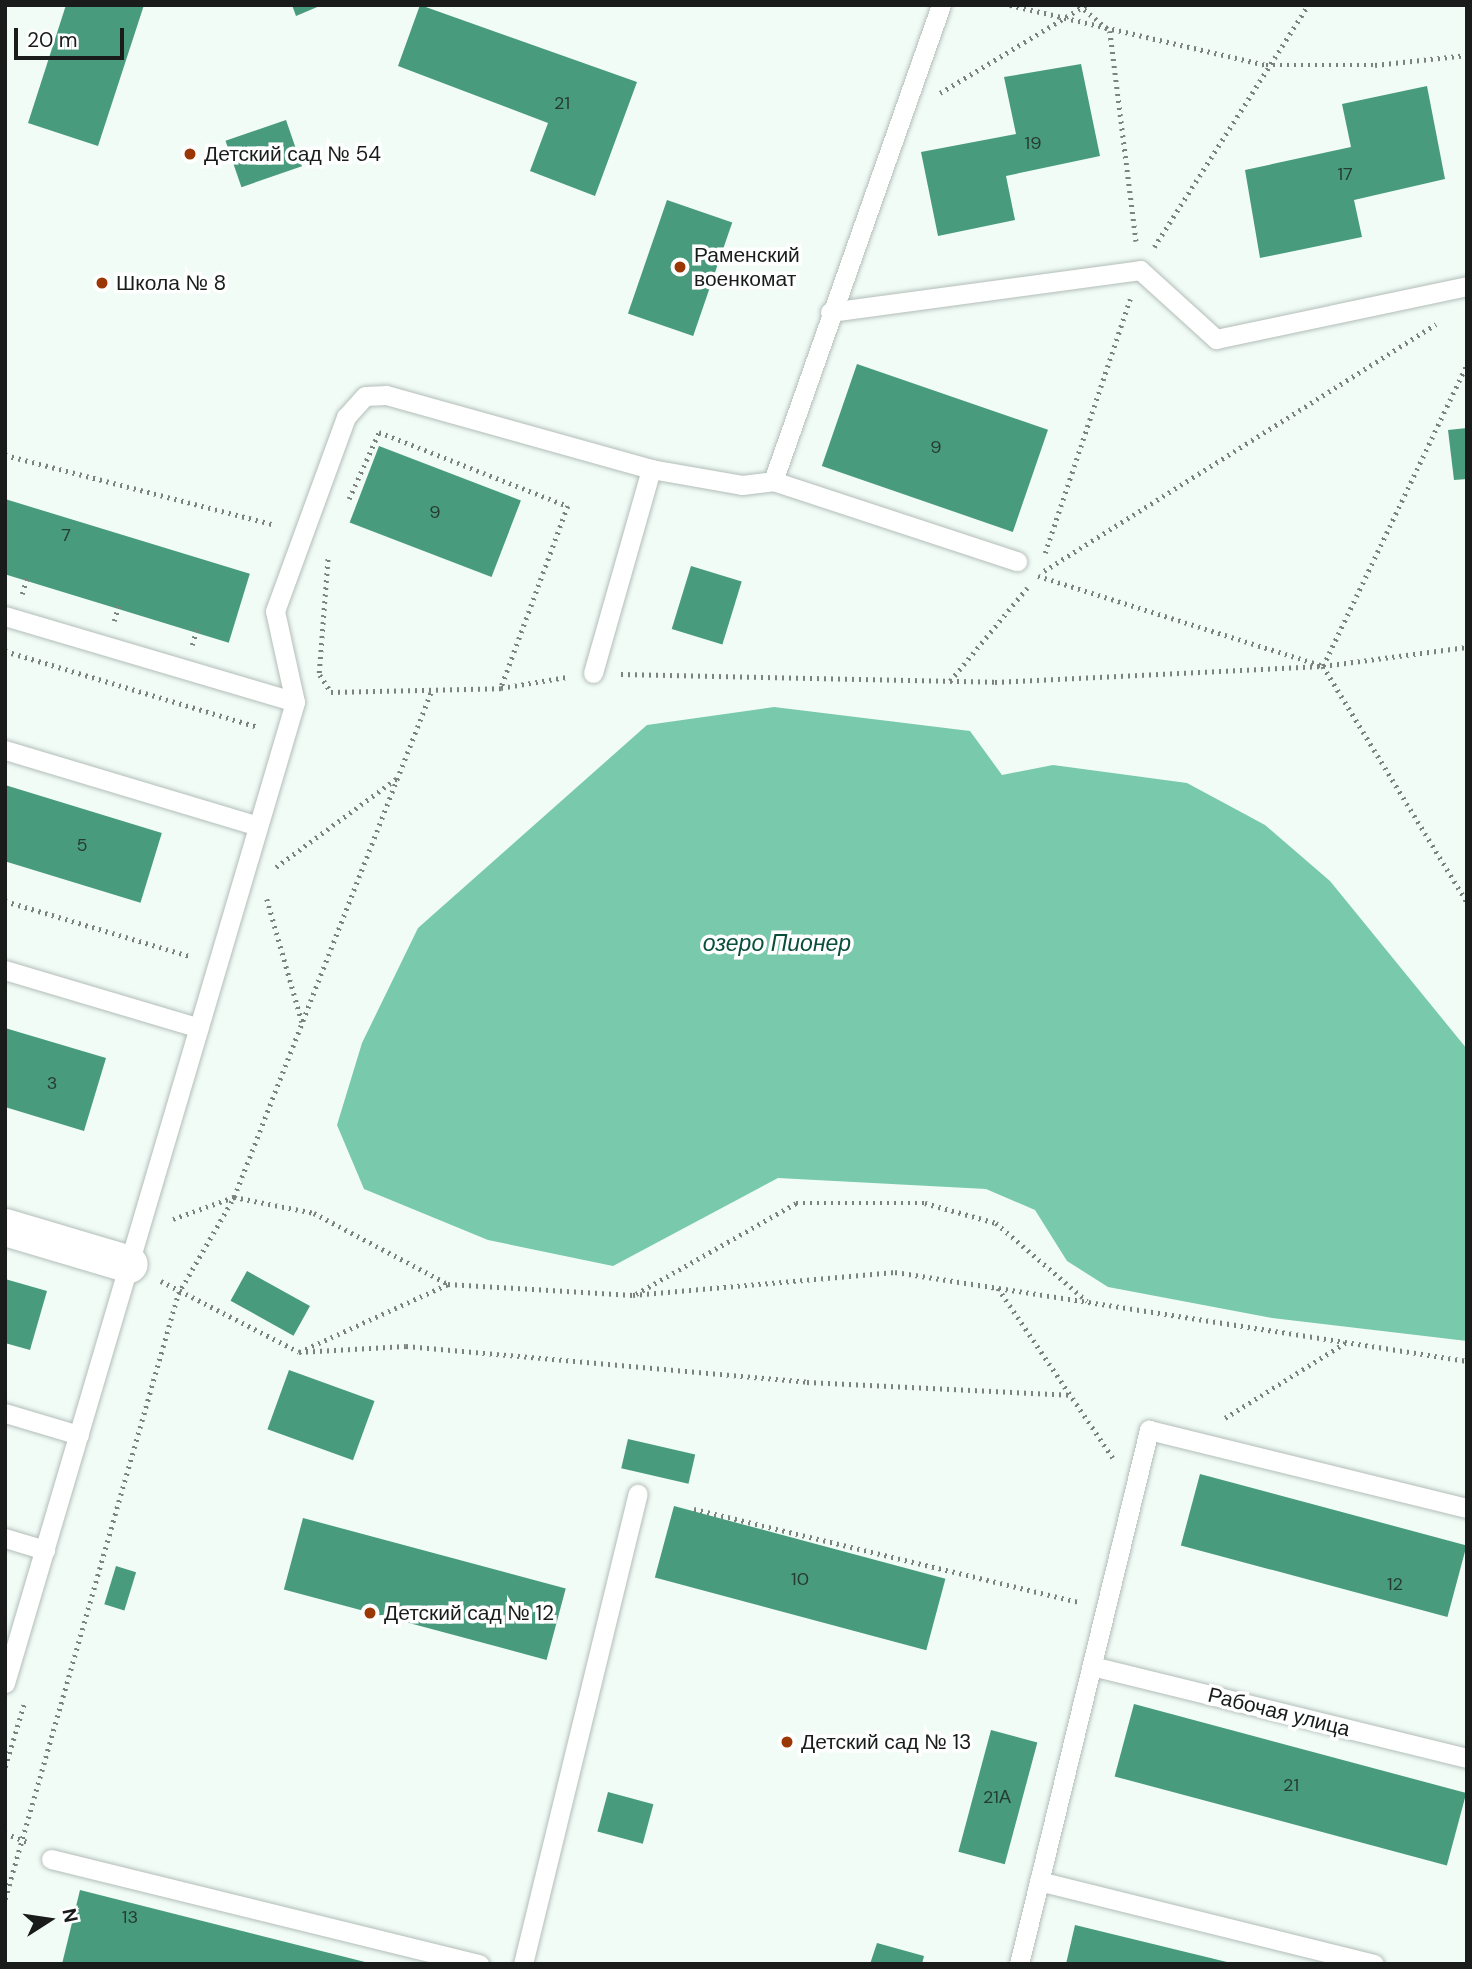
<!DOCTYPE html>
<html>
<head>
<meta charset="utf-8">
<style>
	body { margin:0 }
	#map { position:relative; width:1472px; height:1969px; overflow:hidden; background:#f1fcf7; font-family:"DM Sans",sans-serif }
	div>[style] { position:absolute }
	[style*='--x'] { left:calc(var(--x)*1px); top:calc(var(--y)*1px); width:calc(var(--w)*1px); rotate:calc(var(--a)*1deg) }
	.water>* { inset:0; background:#79caac }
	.building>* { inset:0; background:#499b7e; transform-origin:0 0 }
	.path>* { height:4.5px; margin-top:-2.25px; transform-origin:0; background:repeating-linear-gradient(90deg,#7c827f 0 2px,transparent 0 7px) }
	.roads { filter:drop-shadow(0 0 2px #b3bdb9) drop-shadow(0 0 2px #b3bdb9) }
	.lane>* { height:19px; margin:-9.5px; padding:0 9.5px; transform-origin:9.5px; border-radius:9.5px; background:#fff }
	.street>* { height:37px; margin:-18.5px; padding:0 18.5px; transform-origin:18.5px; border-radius:18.5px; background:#fff }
	.dots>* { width:19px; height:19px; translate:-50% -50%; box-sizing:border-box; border:4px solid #fff; border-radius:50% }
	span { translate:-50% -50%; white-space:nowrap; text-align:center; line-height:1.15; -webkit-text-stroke:7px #fff; paint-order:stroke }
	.number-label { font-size:18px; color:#253c34 }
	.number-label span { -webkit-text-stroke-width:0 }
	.poi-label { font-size:21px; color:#191c1b }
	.left { translate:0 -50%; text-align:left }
	.street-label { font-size:21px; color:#191c1b }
	.water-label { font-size:23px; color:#0a4f3b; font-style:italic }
	.frame { position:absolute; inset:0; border:7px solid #191c1b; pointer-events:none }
	.north { position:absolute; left:14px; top:1885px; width:70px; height:70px; -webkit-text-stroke:5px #fff; paint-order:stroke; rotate:78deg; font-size:19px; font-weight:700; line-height:28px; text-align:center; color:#191c1b }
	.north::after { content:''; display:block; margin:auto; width:24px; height:32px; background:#191c1b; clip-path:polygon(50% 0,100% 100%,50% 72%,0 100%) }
	.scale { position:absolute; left:14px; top:28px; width:110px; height:32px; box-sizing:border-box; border:4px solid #191c1b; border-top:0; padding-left:9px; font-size:21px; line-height:24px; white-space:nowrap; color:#191c1b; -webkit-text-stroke:5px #fff; paint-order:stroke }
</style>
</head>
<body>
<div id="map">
	<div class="water">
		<i style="clip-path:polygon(774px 707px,970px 731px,1002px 775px,1053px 765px,1187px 783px,1265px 825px,1330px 881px,1467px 1049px,1467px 1341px,1272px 1318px,1108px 1287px,1067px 1261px,1035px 1210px,986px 1189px,778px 1178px,613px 1266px,488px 1240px,364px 1189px,337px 1125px,362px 1043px,418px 928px,647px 725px)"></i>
	</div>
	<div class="building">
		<i style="clip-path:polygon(66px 5px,144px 5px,98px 146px,28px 123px)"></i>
		<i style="clip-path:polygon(292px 5px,322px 5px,296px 16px)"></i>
		<i style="clip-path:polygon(420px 5px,637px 82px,595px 196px,530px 171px,548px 123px,398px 66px)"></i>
		<i style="clip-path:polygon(1081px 64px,1100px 156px,1006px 176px,1015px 220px,938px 236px,921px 152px,1016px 134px,1004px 77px)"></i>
		<i style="clip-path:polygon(1427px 86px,1445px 179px,1354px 200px,1362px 237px,1260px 258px,1245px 170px,1351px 147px,1342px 104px)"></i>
		<i style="left:286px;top:120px;width:49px;height:64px;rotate:71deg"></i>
		<i style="left:667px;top:200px;width:69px;height:120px;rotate:19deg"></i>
		<i style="left:857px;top:364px;width:202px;height:108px;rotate:19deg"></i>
		<i style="clip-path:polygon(1467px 428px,1467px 479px,1454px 480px,1448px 430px)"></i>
		<i style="left:379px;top:446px;width:152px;height:82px;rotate:21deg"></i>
		<i style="left:5px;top:499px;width:256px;height:72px;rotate:17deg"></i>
		<i style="left:691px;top:566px;width:53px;height:66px;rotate:17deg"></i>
		<i style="left:5px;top:785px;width:164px;height:73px;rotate:17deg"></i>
		<i style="clip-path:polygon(5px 1028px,106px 1058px,84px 1131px,5px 1107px)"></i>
		<i style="left:247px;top:1271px;width:72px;height:34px;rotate:29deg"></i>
		<i style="clip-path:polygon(5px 1279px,47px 1291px,30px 1350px,5px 1343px)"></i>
		<i style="left:289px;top:1370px;width:91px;height:63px;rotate:20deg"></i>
		<i style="left:628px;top:1439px;width:69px;height:30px;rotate:13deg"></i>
		<i style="left:1200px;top:1474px;width:276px;height:74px;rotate:15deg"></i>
		<i style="left:674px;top:1506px;width:281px;height:74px;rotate:15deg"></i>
		<i style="left:303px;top:1518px;width:272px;height:74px;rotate:15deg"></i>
		<i style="left:116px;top:1566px;width:21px;height:40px;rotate:17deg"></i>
		<i style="left:1134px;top:1704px;width:344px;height:75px;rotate:15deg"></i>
		<i style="left:991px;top:1730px;width:48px;height:126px;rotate:15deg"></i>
		<i style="left:608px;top:1792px;width:47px;height:41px;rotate:15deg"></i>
		<i style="clip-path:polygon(80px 1890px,369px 1963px,369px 1964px,62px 1964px)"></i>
		<i style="clip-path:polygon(1075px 1925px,1231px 1963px,1231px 1964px,1066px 1964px)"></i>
		<i style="clip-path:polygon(877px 1943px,924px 1956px,922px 1964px,870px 1964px)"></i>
	</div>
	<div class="path">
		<i style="--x:1010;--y:5;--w:263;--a:13.2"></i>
		<i style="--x:1266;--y:65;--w:109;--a:0"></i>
		<i style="--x:1375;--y:65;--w:93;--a:-6.2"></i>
		<i style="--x:1079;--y:5;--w:40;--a:40"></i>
		<i style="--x:1110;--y:31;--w:212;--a:82.9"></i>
		<i style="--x:940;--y:93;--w:170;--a:-31.1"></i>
		<i style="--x:1154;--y:247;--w:287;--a:-57.5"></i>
		<i style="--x:5;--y:455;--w:279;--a:14.5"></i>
		<i style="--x:349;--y:499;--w:73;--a:-65.9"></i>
		<i style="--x:379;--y:432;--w:203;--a:21.4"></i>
		<i style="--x:568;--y:506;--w:194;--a:110.2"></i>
		<i style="--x:1045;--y:553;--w:268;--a:-71.5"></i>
		<i style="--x:1044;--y:571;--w:463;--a:-32.2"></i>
		<i style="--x:1038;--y:576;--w:299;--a:17.5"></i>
		<i style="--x:1323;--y:666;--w:335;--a:-64.5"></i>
		<i style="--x:22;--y:594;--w:17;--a:-73"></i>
		<i style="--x:114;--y:621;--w:17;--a:-73"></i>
		<i style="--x:192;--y:645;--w:17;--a:-73"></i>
		<i style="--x:5;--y:651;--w:265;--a:16.7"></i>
		<i style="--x:1323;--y:666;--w:276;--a:58.6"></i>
		<i style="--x:319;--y:673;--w:117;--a:-85.6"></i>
		<i style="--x:621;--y:674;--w:374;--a:1.2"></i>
		<i style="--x:995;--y:682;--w:328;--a:-2.8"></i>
		<i style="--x:1323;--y:666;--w:145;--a:-7.5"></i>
		<i style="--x:320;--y:675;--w:20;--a:57"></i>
		<i style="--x:331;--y:692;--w:170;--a:-1.3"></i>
		<i style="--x:501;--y:688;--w:67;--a:-9.5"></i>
		<i style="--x:950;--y:681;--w:121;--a:-50.4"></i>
		<i style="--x:276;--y:867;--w:149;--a:-36.3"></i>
		<i style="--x:267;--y:899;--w:128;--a:74.1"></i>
		<i style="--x:5;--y:901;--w:193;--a:16.6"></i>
		<i style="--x:173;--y:1219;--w:65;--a:-19.8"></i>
		<i style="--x:234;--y:1197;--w:82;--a:11.3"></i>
		<i style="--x:314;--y:1213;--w:152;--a:27.9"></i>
		<i style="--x:448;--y:1284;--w:185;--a:3.4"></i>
		<i style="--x:633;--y:1295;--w:263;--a:-5"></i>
		<i style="--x:895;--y:1272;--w:579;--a:8.84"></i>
		<i style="--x:161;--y:1281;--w:155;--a:27.2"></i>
		<i style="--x:299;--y:1352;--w:164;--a:-24.5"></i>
		<i style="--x:998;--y:1288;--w:205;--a:55.9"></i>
		<i style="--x:636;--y:1294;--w:184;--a:-29.6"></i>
		<i style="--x:796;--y:1203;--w:129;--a:0"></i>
		<i style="--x:925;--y:1203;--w:74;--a:15.7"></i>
		<i style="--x:996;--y:1223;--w:120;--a:40.6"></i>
		<i style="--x:299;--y:1352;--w:107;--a:-3.2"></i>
		<i style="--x:406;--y:1346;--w:403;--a:5.1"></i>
		<i style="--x:807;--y:1382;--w:263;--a:2.8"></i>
		<i style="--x:1225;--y:1418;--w:142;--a:-32"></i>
		<i style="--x:694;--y:1509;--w:395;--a:13.6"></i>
		<i style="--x:5;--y:1767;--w:66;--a:-73.2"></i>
		<i style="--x:5;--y:1833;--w:27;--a:22"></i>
		<i style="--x:5;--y:1899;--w:629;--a:-74.04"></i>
		<i style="--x:178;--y:1294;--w:112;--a:-60"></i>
		<i style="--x:234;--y:1197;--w:542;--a:-68.69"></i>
	</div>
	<div class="roads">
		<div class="lane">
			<i style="--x:830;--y:312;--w:313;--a:-7.7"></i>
			<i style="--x:1140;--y:270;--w:103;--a:42.2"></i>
			<i style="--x:1216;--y:339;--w:257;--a:-11.9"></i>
			<i style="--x:773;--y:481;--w:257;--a:18.2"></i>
			<i style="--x:5;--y:616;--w:302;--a:16.5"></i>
			<i style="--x:593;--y:673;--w:212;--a:-74.1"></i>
			<i style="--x:5;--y:750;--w:264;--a:16.7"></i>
			<i style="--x:5;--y:970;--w:202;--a:16.6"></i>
			<i style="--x:5;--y:1413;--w:77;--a:16.6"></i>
			<i style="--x:5;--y:1538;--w:42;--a:16.7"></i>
			<i style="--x:1092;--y:1666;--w:386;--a:13.8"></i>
			<i style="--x:5;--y:1683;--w:1023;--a:-73.53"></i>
			<i style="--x:295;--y:702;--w:93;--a:-102.4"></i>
			<i style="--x:275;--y:611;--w:207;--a:-69.9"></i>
			<i style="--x:346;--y:417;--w:28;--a:-48"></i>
			<i style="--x:365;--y:396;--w:21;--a:-3"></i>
			<i style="--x:386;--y:395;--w:275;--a:15.6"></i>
			<i style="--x:651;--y:469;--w:92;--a:10"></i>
			<i style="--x:742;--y:485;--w:31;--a:-7"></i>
			<i style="--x:773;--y:481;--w:505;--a:-70.56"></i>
			<i style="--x:51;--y:1859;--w:441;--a:13.8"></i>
			<i style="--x:1039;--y:1881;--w:345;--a:13.9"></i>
			<i style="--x:523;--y:1964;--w:484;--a:-76.3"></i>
			<i style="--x:1019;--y:1964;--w:550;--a:-76.32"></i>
			<i style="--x:1149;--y:1430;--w:327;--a:13.8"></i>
		</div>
		<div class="street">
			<i style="--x:5;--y:1227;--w:129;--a:16.6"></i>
		</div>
	</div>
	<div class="dots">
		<i style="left:190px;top:154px;background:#9b3605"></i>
		<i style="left:680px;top:267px;background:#9b3605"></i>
		<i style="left:102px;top:283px;background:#9b3605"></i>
		<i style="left:370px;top:1613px;background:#9b3605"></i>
		<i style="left:787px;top:1742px;background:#9b3605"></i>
	</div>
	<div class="number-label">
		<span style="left:562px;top:103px">21</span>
		<span style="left:1033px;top:143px">19</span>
		<span style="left:1345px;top:174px">17</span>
		<span style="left:936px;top:447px">9</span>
		<span style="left:435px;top:512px">9</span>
		<span style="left:66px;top:535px">7</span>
		<span style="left:82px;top:845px">5</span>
		<span style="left:52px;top:1083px">3</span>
		<span style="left:800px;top:1579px">10</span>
		<span style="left:1395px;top:1584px">12</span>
		<span style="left:1291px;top:1785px">21</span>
		<span style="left:997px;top:1797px">21А</span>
		<span style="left:130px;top:1917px">13</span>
	</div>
	<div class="poi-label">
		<span class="left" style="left:204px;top:154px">Детский сад № 54</span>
		<span class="left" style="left:694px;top:267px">Раменский<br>военкомат</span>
		<span class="left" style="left:116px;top:283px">Школа № 8</span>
		<span class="left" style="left:384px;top:1613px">Детский сад № 12</span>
		<span class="left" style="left:801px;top:1742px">Детский сад № 13</span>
	</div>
	<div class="street-label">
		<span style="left:1279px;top:1712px;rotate:14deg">Рабочая улица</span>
	</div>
	<div class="water-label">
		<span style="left:777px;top:943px">озеро Пионер</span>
	</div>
	<div class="frame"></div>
	<div class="north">N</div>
	<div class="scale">20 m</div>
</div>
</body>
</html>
